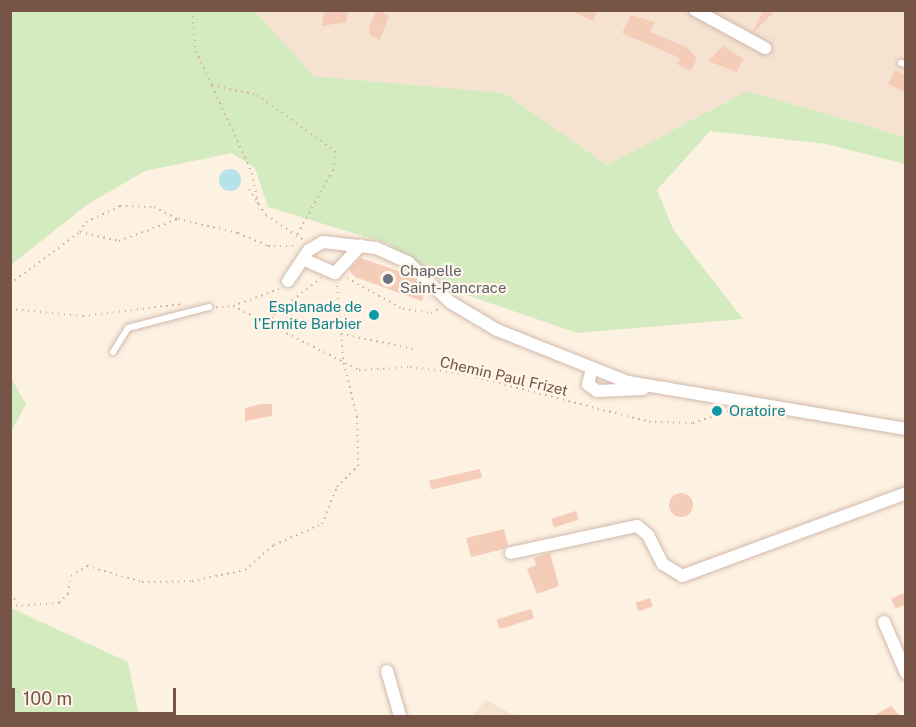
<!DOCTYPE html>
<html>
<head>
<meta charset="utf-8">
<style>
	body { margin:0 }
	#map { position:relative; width:916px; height:727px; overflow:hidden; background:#fdf1e2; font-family:"Public Sans",sans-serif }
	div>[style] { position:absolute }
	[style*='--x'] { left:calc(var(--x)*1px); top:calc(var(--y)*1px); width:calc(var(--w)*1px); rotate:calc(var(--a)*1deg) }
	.residential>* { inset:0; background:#f5e2d0 }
	.green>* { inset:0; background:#d4ebc0 }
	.water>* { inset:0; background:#b5e3e7 }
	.round { border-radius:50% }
	.building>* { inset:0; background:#f4ccb8; transform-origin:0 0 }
	.path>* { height:2px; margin-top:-1px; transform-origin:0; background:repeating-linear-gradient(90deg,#d9af9b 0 1.5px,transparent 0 6px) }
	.roads { filter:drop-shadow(0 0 2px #d1b9ab) drop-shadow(0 0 2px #d1b9ab) }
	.service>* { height:6px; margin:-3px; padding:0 3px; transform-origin:3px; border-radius:3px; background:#fff }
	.minor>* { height:12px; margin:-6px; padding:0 6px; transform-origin:6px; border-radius:6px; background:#fff }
	.dots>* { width:16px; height:16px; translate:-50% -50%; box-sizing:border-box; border:3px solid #fff5e9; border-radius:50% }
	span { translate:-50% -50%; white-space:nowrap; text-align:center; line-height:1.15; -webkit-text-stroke:4.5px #fff5e9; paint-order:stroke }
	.worship-label { font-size:15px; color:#5b616d }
	.left { translate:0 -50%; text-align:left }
	.culture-label { font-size:15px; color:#0d838f }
	.right { translate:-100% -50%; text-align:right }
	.street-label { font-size:15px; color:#765547 }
	.frame { position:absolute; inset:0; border:12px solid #765547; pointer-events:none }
	.scale { position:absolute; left:12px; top:688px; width:164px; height:27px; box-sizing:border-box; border:3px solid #765547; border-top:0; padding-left:8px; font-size:18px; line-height:21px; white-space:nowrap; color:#765547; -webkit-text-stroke:4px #fff5e9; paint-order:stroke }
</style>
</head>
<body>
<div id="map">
	<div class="residential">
		<i style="clip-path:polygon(255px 11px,905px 11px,905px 137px,747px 91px,607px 165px,504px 93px,314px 76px)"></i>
		<i style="clip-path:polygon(486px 700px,515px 716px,472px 716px)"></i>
	</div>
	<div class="green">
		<i style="clip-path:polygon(11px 11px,255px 11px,314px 76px,504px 93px,607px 165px,747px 91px,905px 137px,905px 164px,826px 144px,710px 131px,657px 190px,673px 229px,743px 319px,577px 333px,455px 291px,389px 244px,268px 207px,255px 168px,232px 153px,145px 171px,88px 204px,11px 265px)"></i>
		<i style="clip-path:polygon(11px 378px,26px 404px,11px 432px)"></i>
		<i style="clip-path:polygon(11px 608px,128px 662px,139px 716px,11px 716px)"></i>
	</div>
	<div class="water">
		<i class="round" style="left:219px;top:169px;width:22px;height:22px"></i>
	</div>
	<div class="building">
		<i style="clip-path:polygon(324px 10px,348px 10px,346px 22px,322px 26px)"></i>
		<i style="clip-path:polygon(377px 10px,389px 16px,380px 40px,370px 35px,369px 27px)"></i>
		<i style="clip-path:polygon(570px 10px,598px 10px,593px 21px)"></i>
		<i style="clip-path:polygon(763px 10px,776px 10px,754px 32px,753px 32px)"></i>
		<i style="clip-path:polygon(631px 15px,655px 22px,650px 32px,686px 47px,697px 58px,691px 71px,677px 64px,680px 58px,622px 33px)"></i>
		<i style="clip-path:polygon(723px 46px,743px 59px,737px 72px,708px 61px)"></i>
		<i style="clip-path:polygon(895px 70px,906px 75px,906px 93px,888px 84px)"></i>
		<i style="clip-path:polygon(360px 258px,410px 275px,425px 290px,422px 301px,355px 277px,349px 270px)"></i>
		<i style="clip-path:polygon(261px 404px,272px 404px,272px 416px,245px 421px,245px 408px)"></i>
		<i style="left:480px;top:469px;width:9px;height:52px;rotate:77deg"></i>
		<i class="round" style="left:669px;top:493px;width:24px;height:24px"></i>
		<i style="left:576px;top:511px;width:9px;height:26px;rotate:72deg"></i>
		<i style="clip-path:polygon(504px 529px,508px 545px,504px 549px,471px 557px,466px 538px)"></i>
		<i style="clip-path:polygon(550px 553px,559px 586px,537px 594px,527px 569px,536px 565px,534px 558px)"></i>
		<i style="clip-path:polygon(906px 592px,906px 604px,896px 609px,891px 599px)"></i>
		<i style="left:650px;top:598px;width:9px;height:15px;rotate:72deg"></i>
		<i style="left:531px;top:609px;width:10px;height:36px;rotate:73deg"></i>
		<i style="clip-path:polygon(891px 706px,901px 717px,871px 717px)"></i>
	</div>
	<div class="path">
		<i style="--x:192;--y:10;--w:41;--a:84.4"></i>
		<i style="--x:196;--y:51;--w:38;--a:65"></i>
		<i style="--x:212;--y:85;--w:46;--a:12.5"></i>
		<i style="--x:257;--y:95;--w:96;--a:35.7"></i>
		<i style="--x:335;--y:151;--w:19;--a:96"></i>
		<i style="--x:333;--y:170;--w:74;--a:119"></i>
		<i style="--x:212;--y:86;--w:96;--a:65.3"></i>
		<i style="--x:252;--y:173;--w:36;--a:79"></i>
		<i style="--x:249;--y:189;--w:31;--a:57"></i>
		<i style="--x:266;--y:215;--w:47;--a:33.7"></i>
		<i style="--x:80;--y:232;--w:12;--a:-59"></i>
		<i style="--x:86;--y:222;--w:38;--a:-25"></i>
		<i style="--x:120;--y:206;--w:34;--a:2"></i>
		<i style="--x:154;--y:207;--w:27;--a:27"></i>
		<i style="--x:347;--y:278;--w:64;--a:29"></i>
		<i style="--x:403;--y:309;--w:28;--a:8"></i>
		<i style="--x:431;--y:313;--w:10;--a:-29"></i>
		<i style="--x:10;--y:284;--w:87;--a:-36.6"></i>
		<i style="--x:80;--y:232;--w:40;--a:13"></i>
		<i style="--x:119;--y:241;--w:63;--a:-20.4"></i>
		<i style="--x:178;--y:219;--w:62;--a:13.1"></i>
		<i style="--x:238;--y:233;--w:33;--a:23"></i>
		<i style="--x:268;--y:246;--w:29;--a:0"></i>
		<i style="--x:233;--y:306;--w:141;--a:26.9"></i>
		<i style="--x:359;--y:370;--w:51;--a:-3.4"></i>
		<i style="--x:410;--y:367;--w:54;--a:7.4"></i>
		<i style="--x:464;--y:374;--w:191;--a:14.5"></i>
		<i style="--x:649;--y:422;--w:44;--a:1.3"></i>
		<i style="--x:693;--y:423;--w:37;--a:-19"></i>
		<i style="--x:216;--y:307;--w:17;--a:-3"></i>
		<i style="--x:233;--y:306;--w:49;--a:-20.3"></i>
		<i style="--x:10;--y:309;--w:73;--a:5.5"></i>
		<i style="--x:83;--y:316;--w:101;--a:-6.8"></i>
		<i style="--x:271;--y:324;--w:9;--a:-77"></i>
		<i style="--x:273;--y:315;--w:61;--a:-37.6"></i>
		<i style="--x:341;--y:334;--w:75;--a:11.6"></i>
		<i style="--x:10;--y:594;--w:12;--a:48"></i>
		<i style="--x:10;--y:606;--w:49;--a:-3.5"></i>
		<i style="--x:59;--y:603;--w:13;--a:-45"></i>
		<i style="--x:68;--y:594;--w:18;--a:-81"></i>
		<i style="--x:71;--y:576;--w:19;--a:-32"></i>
		<i style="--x:87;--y:566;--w:57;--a:16.2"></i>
		<i style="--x:142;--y:582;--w:50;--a:-1.1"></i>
		<i style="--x:192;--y:581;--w:54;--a:-11.7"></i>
		<i style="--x:245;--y:570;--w:38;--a:-41"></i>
		<i style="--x:274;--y:545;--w:52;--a:-23.6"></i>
		<i style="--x:322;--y:524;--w:40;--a:-68"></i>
		<i style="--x:337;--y:487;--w:30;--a:-45"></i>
		<i style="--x:358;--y:466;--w:49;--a:-91.2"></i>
		<i style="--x:357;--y:417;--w:60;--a:-103.6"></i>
		<i style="--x:343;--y:359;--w:75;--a:-94.6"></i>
	</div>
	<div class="roads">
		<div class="service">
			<i style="--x:901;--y:63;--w:5;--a:11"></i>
			<i style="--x:113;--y:352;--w:28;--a:-58"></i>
			<i style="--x:128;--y:328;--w:84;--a:-14.5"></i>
		</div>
		<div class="minor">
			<i style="--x:695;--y:10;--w:80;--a:28.5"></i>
			<i style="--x:303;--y:259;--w:35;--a:24"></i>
			<i style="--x:335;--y:273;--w:38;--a:-47"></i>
			<i style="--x:288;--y:281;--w:37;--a:-56"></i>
			<i style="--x:309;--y:250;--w:16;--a:-30"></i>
			<i style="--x:323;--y:242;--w:53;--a:6.5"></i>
			<i style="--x:376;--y:248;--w:35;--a:24"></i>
			<i style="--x:408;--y:262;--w:58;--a:43.6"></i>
			<i style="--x:450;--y:302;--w:55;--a:30.8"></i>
			<i style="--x:497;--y:330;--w:141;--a:21.7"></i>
			<i style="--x:628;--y:382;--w:282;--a:9.6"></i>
			<i style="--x:592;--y:369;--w:16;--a:105"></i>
			<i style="--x:588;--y:384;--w:11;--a:38"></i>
			<i style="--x:597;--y:391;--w:46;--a:-2.5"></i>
			<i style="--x:511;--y:553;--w:129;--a:-12.1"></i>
			<i style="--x:637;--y:526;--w:14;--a:39"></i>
			<i style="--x:648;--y:535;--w:33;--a:63"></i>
			<i style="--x:663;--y:564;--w:22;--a:32"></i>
			<i style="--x:682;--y:576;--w:239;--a:-20.3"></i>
			<i style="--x:884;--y:622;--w:56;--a:66.7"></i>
			<i style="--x:387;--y:671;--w:47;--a:73.9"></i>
		</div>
	</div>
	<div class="dots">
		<i style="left:388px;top:279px;background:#6b7280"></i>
		<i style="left:374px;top:315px;background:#0f9aa8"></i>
		<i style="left:717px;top:411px;background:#0f9aa8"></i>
	</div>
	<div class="worship-label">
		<span class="left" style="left:400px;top:279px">Chapelle<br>Saint-Pancrace</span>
	</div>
	<div class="culture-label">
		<span class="right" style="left:362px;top:315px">Esplanade de<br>l'Ermite Barbier</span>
		<span class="left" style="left:729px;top:411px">Oratoire</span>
	</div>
	<div class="street-label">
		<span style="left:504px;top:376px;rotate:13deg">Chemin Paul Frizet</span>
	</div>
	<div class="frame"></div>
	<div class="scale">100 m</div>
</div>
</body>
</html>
